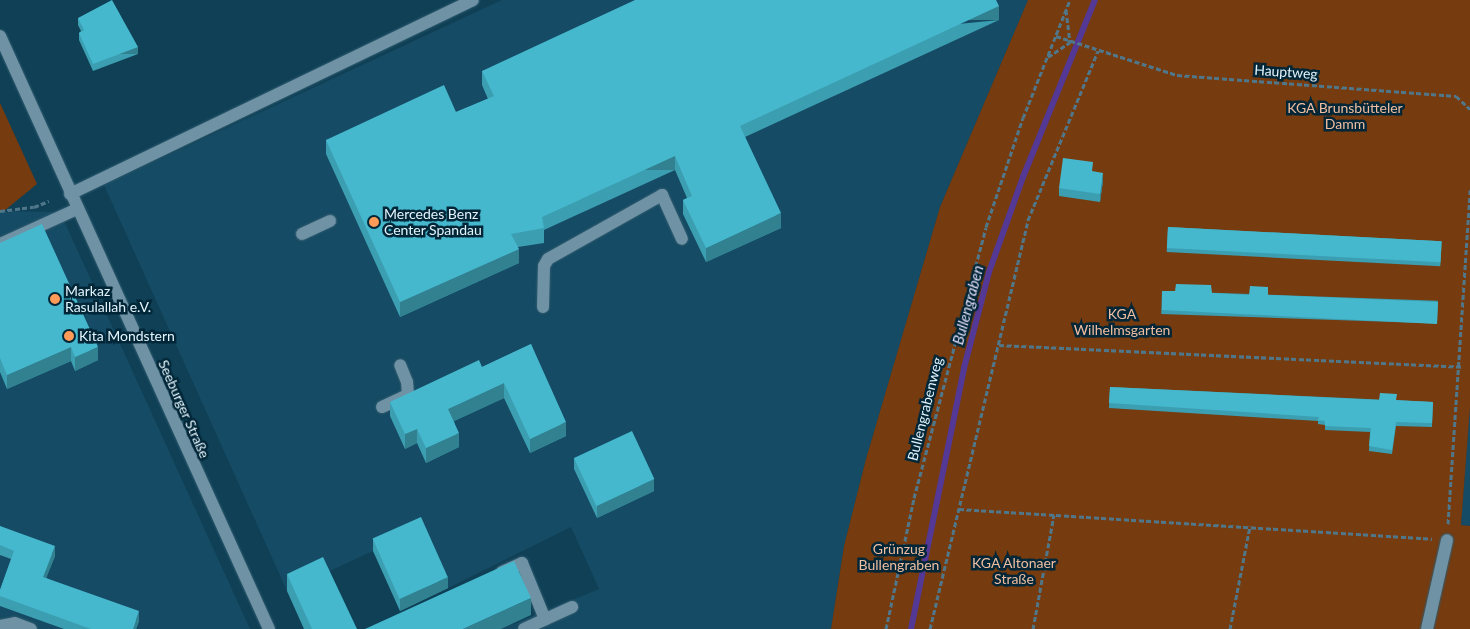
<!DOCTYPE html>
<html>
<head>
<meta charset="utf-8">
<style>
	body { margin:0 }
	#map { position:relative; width:1470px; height:629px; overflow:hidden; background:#0f4056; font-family:Lato,sans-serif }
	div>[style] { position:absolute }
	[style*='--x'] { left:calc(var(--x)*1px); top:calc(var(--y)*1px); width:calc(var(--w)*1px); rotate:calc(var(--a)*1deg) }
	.built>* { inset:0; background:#154b64 }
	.green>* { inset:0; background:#763b0f }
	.stream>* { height:6px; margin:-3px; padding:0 3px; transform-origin:3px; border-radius:3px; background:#543896 }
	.path>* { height:3px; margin-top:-1.5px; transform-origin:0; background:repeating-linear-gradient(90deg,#507789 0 5px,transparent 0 7.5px) }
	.roads { filter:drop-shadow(0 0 1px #315d71) drop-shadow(0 0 1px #315d71) }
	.minor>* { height:12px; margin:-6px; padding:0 6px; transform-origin:6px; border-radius:6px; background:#7092a5 }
	.wall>* { inset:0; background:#3c9eb1; transform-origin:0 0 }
	.shaded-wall>* { inset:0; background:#318190; transform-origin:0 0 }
	.building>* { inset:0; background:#46b8ce; transform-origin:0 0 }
	.dots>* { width:14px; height:14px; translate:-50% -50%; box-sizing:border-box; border:2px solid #002637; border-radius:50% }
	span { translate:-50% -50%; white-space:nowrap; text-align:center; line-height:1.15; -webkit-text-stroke:5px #002637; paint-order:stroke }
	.street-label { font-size:14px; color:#e4f4fd }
	.park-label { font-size:14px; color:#f0bea0 }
	.poi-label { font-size:14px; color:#e4f4fd }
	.left { translate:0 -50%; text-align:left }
	.water-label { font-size:15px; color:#e0dcf6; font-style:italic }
</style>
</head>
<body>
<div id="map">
	<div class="built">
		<i style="clip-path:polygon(502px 0,1028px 0,940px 207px,866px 459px,844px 546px,831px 629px,501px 629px,599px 589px,571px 527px,448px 588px,420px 529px,287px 591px,104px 185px)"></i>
		<i style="clip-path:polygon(0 211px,60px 212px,250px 629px,0 629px)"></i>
		<i style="clip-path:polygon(1470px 408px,1470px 526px,1461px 525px)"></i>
	</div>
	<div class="green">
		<i style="clip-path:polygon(1028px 0,1470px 0,1470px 408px,1461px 525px,1470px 526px,1470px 629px,831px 629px,844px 546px,866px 459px,940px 207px)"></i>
		<i style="clip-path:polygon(0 103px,37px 184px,4px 211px,0 211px)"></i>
	</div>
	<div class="stream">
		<i style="--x:911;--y:629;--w:266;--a:-78.5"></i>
		<i style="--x:964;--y:368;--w:99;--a:-75.4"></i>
		<i style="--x:989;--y:272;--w:101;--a:-70.3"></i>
		<i style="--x:1023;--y:177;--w:191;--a:-67.9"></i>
	</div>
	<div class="path">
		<i style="--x:1066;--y:10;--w:32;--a:83"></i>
		<i style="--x:1056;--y:36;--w:127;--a:17.9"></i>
		<i style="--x:1177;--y:75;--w:280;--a:4.3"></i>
		<i style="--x:1456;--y:96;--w:19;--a:43"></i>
		<i style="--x:1048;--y:57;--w:27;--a:-34"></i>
		<i style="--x:0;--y:211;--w:34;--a:-7"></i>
		<i style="--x:34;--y:207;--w:16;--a:-22"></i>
		<i style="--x:999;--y:345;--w:463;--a:2.7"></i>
		<i style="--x:959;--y:509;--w:474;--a:3.6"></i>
		<i style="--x:1448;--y:524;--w:335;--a:-86.2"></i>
		<i style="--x:886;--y:629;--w:134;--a:-77.9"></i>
		<i style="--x:914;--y:498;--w:280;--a:-75.1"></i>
		<i style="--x:986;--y:227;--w:115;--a:-71.3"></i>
		<i style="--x:1023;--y:118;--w:127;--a:-68.3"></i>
		<i style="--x:930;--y:629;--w:421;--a:-76.5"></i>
		<i style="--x:1028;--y:220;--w:183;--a:-67.5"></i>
		<i style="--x:1033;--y:629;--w:116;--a:-79.6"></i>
		<i style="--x:1230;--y:629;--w:105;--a:-79"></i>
	</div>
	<div class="roads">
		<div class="minor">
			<i style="--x:0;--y:36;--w:651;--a:65.6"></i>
			<i style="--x:70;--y:194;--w:447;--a:-25.7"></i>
			<i style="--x:302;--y:234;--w:31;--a:-25"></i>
			<i style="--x:0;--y:244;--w:85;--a:-24.4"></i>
			<i style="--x:543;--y:307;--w:41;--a:-88.6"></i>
			<i style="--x:544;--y:266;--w:8;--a:-60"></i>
			<i style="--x:548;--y:259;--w:131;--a:-29.3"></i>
			<i style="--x:662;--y:195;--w:48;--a:65.6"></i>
			<i style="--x:382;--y:407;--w:29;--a:-25"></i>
			<i style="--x:408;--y:395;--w:13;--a:-94"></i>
			<i style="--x:407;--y:382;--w:18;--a:-112"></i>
			<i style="--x:502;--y:572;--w:22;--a:-24"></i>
			<i style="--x:522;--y:563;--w:61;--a:67.7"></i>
			<i style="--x:0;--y:626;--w:15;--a:-11"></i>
			<i style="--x:15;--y:623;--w:17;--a:21"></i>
			<i style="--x:524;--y:629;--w:53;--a:-24.6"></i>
			<i style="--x:1427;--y:629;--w:91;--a:-77.3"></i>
		</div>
	</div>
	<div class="wall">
		<i style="clip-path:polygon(78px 18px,138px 54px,93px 71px,79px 40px,79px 33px,81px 31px,78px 25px)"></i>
		<i style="clip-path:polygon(999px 20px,745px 137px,781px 228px,706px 262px,683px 214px,683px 200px,687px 198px,675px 170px,544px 230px,544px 243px,518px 247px,519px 263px,400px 317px,326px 154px,326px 140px,456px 112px,488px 99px,482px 85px,482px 71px)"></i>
		<i style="clip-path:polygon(1093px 172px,1103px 181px,1100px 202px,1059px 196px,1059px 188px)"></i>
		<i style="left:1168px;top:227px;width:274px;height:25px;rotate:3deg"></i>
		<i style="clip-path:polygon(0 243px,98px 360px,75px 371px,71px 361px,7px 389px,0 372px)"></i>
		<i style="left:1162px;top:291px;width:276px;height:23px;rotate:2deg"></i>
		<i style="clip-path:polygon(531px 344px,566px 436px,530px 453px,504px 398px,454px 421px,459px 447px,426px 463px,417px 443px,405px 449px,390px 416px,390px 402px,482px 367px)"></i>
		<i style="clip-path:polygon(1110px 387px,1433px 402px,1432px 427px,1396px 426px,1392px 454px,1369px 451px,1370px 432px,1325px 430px,1325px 425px,1318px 424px,1318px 421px,1109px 408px)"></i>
		<i style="clip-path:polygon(574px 458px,654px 491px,597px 518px,574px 469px)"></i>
		<i style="clip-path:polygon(0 526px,55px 556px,46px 578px,139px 621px,136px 629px,64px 629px,0 606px,0 590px,11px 559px,0 555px)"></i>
		<i style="clip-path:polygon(373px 539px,448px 588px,400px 611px,373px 551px)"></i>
		<i style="clip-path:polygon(287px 574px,357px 629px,304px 629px,287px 591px)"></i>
	</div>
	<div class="shaded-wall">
		<i style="left:999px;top:6px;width:14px;height:285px;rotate:90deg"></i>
		<i style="left:138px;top:47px;width:7px;height:48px;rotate:90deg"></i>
		<i style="left:675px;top:156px;width:14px;height:146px;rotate:90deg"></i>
		<i style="clip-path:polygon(1103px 173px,1103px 181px,1100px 202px,1100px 194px)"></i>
		<i style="clip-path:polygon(781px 213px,781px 228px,706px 262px,706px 248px)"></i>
		<i style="clip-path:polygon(519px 249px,519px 263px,400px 317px,400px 302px)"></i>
		<i style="clip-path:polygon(71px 347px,71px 361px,7px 389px,7px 375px)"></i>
		<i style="clip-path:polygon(98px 347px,98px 360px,75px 371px,75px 357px)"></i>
		<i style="clip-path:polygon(504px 383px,504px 398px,448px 424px,448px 409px)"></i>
		<i style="clip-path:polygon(566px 422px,566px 436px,530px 453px,530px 439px)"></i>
		<i style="clip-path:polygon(417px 429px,417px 443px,405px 449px,405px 434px)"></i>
		<i style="clip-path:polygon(459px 433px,459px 447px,426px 463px,426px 448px)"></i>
		<i style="clip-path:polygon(654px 479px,654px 491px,597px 518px,597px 506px)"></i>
		<i style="clip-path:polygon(55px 546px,55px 556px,43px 586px,43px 577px)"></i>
		<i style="clip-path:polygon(448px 577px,448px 588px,400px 611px,400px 599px)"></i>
		<i style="clip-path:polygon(531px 598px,531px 615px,501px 629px,463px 629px)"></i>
		<i style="clip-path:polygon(139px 611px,139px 621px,136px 629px,133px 629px)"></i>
	</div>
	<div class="building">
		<i style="clip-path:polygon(112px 0,138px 47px,93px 64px,79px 33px,84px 30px,78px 18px)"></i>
		<i style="clip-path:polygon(635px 0,996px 0,999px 6px,740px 126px,781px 213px,706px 248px,683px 200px,692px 196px,675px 156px,542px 217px,544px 228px,511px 234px,519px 249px,400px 302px,326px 140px,444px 85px,456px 112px,494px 96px,482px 71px)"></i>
		<i style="clip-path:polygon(1063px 158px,1093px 162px,1092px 171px,1103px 173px,1100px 194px,1059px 188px)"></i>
		<i style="clip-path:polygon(42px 224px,98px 347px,75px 357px,71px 347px,7px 375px,0 358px,0 243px)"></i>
		<i style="left:1168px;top:227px;width:274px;height:21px;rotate:3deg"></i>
		<i style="clip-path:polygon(1176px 284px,1211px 285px,1212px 293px,1249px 295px,1250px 286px,1268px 287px,1268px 295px,1438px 302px,1437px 324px,1162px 310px,1162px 291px,1175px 291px)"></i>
		<i style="clip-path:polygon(531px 344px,566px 422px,530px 439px,504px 383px,448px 409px,459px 433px,426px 448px,417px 429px,405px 434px,390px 402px,479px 360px,482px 367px)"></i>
		<i style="clip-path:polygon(1110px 387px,1379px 400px,1380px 393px,1397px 394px,1396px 400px,1433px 402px,1432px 423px,1396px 422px,1392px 450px,1369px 446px,1371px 428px,1325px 426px,1325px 421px,1318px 420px,1319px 417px,1109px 403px)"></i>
		<i style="left:632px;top:431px;width:53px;height:64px;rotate:65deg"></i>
		<i style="left:421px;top:517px;width:66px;height:53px;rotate:66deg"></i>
		<i style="clip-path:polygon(0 526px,55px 546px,43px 577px,139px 611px,133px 629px,91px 629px,0 596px,0 590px,14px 551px,0 545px)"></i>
		<i style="clip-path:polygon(323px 557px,357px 629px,312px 629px,287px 574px)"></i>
		<i style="clip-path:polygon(514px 561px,531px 598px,463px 629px,365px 629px)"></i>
	</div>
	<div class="dots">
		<i style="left:374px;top:222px;background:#fe9b59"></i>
		<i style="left:55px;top:299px;background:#fe9b59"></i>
		<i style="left:69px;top:336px;background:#fe9b59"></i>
	</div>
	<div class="street-label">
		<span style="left:1286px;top:72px;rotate:4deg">Hauptweg</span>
		<span style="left:184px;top:409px;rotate:66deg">Seeburger Straße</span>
		<span style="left:925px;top:409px;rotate:-76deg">Bullengrabenweg</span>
	</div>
	<div class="park-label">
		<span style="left:1345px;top:116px">KGA Brunsbütteler<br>Damm</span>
		<span style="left:1122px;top:322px">KGA<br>Wilhelmsgarten</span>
		<span style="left:899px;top:557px">Grünzug<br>Bullengraben</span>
		<span style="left:1014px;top:571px">KGA Altonaer<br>Straße</span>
	</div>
	<div class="poi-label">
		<span class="left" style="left:384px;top:222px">Mercedes Benz<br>Center Spandau</span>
		<span class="left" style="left:65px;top:299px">Markaz<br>Rasulallah e.V.</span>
		<span class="left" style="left:79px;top:336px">Kita Mondstern</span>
	</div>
	<div class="water-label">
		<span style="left:968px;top:305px;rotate:-75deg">Bullengraben</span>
	</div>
</div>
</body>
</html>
